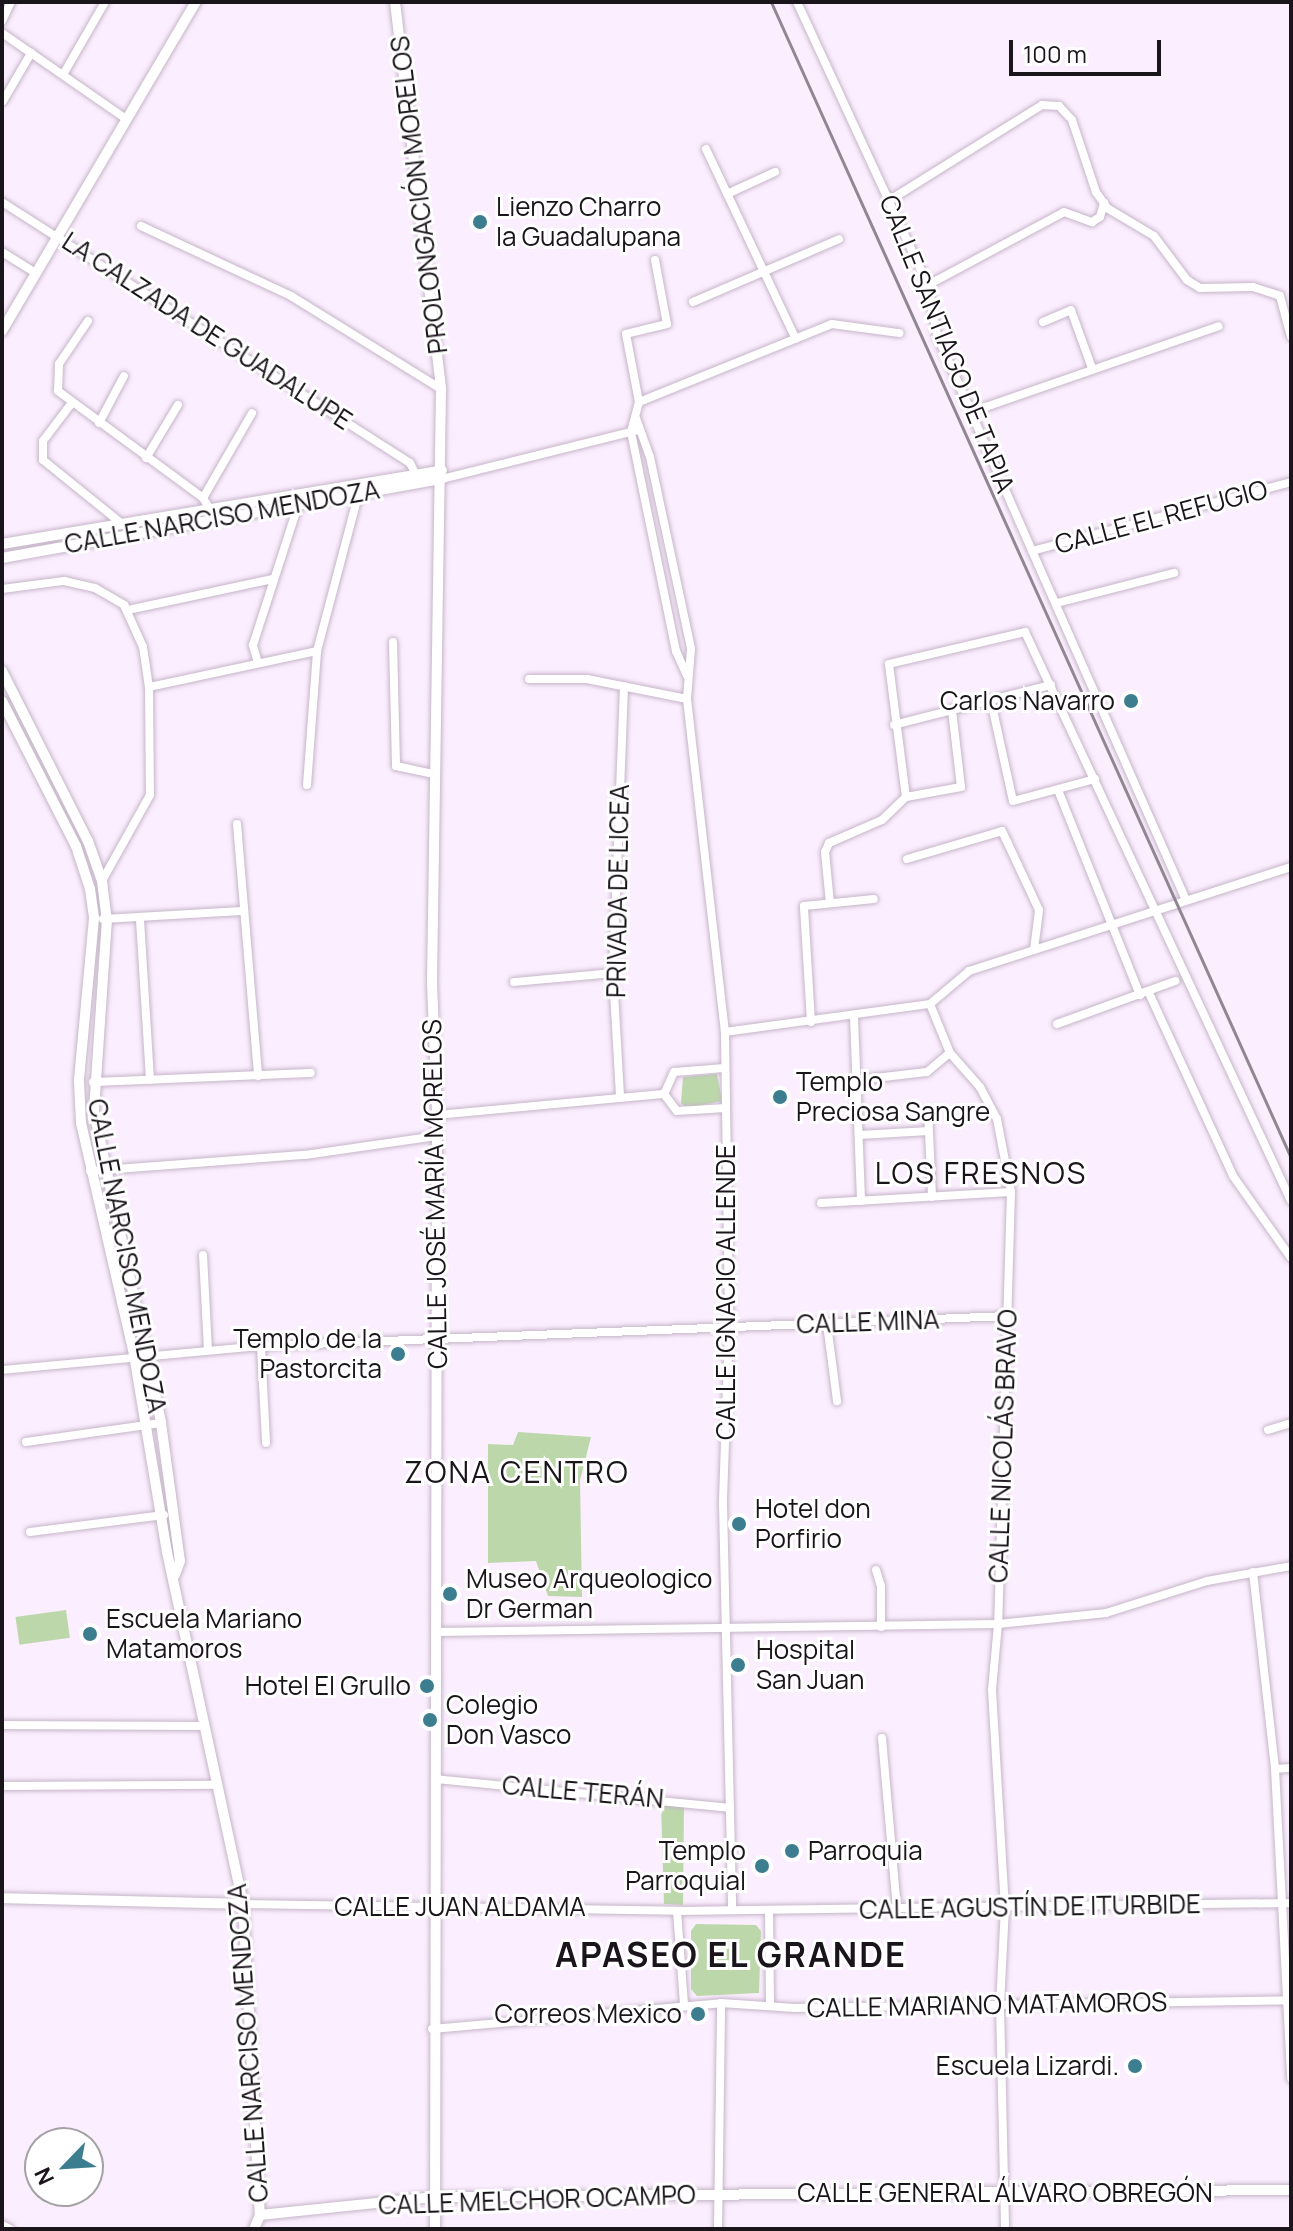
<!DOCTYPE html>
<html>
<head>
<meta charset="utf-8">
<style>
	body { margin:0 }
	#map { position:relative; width:1293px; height:2231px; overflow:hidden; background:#fbeefe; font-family:Manrope,sans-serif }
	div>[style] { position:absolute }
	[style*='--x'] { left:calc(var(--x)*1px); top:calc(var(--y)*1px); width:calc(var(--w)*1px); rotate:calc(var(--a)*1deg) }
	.green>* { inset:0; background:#bcd8aa; transform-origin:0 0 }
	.roads { filter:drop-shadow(0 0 2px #c5b5c8) drop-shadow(0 0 2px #c5b5c8) }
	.minor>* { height:8px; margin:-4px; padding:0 4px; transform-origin:4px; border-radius:4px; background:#fff }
	.tertiary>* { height:10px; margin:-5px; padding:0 5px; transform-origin:5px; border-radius:5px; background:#fff }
	.rail>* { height:3px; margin:-1.5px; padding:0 1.5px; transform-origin:1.5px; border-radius:1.5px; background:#918793 }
	.dots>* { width:22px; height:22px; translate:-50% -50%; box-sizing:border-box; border:4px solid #fff; border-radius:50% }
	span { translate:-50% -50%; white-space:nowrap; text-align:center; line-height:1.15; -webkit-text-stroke:6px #fff; paint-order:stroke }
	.street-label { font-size:26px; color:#1a141b }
	.poi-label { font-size:26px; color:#1a141b }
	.left { translate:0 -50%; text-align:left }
	.right { translate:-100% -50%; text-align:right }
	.quarter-label { font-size:30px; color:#1a141b; letter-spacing:2px }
	.district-label { font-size:34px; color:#1a141b; font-weight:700; letter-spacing:2px }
	.frame { position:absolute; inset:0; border:4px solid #1a141b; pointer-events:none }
	.north { position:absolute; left:24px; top:2127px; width:80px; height:80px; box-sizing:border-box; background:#fff; border:2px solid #a3a1a4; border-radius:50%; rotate:245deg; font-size:22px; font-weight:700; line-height:32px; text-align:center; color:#1a141b }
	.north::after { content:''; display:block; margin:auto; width:28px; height:36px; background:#3c7d90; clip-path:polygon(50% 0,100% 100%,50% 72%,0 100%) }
	.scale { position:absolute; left:1009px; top:40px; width:152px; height:36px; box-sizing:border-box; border:4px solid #1a141b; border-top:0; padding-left:10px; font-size:24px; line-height:28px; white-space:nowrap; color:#1a141b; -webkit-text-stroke:6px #fff; paint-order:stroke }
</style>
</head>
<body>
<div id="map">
	<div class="green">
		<i style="clip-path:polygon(717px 1074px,722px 1101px,687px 1108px,681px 1103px,683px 1077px)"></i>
		<i style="clip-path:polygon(518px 1432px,591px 1437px,580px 1480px,582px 1597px,548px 1596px,536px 1561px,488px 1563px,488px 1444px,513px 1445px)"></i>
		<i style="left:66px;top:1610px;width:28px;height:51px;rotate:82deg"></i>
		<i style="clip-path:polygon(661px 1805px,684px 1807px,683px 1905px,664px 1904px)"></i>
		<i style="clip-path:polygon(696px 1924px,756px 1925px,761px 1931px,759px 1993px,697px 1996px,691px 1989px,691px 1931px)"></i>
	</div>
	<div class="roads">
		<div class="minor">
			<i style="--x:797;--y:2;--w:312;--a:65.2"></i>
			<i style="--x:928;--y:285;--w:51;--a:79.8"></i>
			<i style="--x:937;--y:335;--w:617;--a:66.22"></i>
			<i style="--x:2;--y:21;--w:21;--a:-65"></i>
			<i style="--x:2;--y:33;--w:151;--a:34.7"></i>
			<i style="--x:64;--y:73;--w:82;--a:-60"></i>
			<i style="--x:3;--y:101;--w:56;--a:-59.7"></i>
			<i style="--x:706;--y:149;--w:210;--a:64.7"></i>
			<i style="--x:727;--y:194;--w:53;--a:-24.6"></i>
			<i style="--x:890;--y:200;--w:179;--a:-32"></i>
			<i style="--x:1042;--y:105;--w:17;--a:3"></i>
			<i style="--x:1059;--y:106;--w:19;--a:47"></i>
			<i style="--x:1072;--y:120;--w:76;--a:71.6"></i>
			<i style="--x:1096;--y:192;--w:19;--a:55"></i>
			<i style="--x:1107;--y:208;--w:55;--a:30.8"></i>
			<i style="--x:1154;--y:236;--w:55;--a:53.1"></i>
			<i style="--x:1187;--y:280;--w:15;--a:32"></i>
			<i style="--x:1200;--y:288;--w:53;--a:-1.1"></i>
			<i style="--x:1253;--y:287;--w:28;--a:18"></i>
			<i style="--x:1280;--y:296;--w:42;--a:75"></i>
			<i style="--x:2;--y:202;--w:484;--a:32.6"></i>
			<i style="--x:410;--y:463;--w:18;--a:63"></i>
			<i style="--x:141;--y:226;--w:166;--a:25"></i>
			<i style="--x:291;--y:296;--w:176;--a:31.8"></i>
			<i style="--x:2;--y:252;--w:39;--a:32"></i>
			<i style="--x:655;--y:260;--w:65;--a:79.4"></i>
			<i style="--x:667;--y:324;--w:42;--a:166.3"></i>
			<i style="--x:626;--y:334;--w:69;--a:79.2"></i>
			<i style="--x:639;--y:402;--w:31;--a:105"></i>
			<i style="--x:631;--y:432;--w:224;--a:78.4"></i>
			<i style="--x:676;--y:651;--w:27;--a:66"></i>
			<i style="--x:928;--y:285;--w:154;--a:-28.2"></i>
			<i style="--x:1064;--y:212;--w:30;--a:20"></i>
			<i style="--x:1092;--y:222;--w:9;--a:-32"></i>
			<i style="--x:1100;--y:217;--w:15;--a:-74"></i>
			<i style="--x:693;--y:302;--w:159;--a:-23.3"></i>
			<i style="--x:88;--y:321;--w:52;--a:124"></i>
			<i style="--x:59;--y:364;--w:27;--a:92"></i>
			<i style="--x:58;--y:391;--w:180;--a:36.4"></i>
			<i style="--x:203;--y:498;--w:15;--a:58"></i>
			<i style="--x:1043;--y:322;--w:30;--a:-23"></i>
			<i style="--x:1071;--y:310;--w:62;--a:70.1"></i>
			<i style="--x:639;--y:402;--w:208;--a:-22"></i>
			<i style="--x:832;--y:324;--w:68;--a:7.7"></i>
			<i style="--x:71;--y:404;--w:46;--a:127.1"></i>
			<i style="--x:43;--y:441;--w:19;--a:90"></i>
			<i style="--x:43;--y:460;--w:102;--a:39"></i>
			<i style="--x:971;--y:412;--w:262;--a:-19.1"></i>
			<i style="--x:636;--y:418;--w:41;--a:70.3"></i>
			<i style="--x:650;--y:457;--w:196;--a:77.9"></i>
			<i style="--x:691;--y:649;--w:50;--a:94.6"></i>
			<i style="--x:687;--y:699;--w:335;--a:83.5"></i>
			<i style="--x:725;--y:1032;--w:296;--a:89.2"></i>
			<i style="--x:729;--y:1328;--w:176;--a:92"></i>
			<i style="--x:723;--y:1504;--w:406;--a:88.7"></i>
			<i style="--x:99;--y:423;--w:53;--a:-62"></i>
			<i style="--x:146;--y:458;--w:62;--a:-58.9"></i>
			<i style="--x:442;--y:479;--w:199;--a:-14"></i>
			<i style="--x:203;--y:498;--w:98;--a:-60"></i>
			<i style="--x:1032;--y:551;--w:268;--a:-14.9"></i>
			<i style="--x:2;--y:589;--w:63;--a:-7.4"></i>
			<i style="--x:64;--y:581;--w:32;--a:13"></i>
			<i style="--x:95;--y:588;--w:34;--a:30"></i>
			<i style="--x:124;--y:605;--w:46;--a:65.7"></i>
			<i style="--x:143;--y:647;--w:40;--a:81.5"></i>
			<i style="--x:149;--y:687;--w:108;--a:89.5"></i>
			<i style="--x:150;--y:795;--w:98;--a:119.2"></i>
			<i style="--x:1057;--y:603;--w:121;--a:-14.4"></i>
			<i style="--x:128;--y:610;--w:148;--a:-12.1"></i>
			<i style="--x:393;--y:642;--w:124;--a:88.6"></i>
			<i style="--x:396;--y:766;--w:40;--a:12"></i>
			<i style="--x:258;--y:663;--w:19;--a:-106"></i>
			<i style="--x:253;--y:645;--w:146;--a:-72.1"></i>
			<i style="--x:529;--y:679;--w:58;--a:0"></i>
			<i style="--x:587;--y:679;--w:102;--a:11.3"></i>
			<i style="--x:149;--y:687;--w:172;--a:-12.1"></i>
			<i style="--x:991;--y:701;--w:102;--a:77.6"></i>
			<i style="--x:1013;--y:801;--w:85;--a:-15"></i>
			<i style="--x:894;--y:725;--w:162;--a:-14.3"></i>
			<i style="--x:307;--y:785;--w:134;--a:-85.7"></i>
			<i style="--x:317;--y:651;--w:169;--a:-75.2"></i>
			<i style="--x:1058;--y:790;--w:221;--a:68.2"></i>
			<i style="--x:906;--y:797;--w:134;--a:-97.3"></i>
			<i style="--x:889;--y:664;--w:140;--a:-13.2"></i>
			<i style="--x:1025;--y:632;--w:628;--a:64.94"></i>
			<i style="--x:237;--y:824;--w:253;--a:85.2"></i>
			<i style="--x:907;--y:859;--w:99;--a:-16.4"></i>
			<i style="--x:1002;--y:831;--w:87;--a:64.9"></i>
			<i style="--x:1039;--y:910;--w:40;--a:97.1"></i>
			<i style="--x:830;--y:903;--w:51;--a:-95.6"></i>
			<i style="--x:825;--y:852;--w:10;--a:-66"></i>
			<i style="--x:829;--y:843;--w:58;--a:-23.5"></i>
			<i style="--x:882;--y:820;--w:33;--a:-44"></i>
			<i style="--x:906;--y:797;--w:56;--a:-10.3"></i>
			<i style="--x:961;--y:787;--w:78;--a:-96.7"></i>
			<i style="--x:103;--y:919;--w:139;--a:-3.3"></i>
			<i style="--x:140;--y:920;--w:160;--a:86.4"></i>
			<i style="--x:514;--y:982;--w:99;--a:-5.2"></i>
			<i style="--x:1149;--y:993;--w:201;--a:65.3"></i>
			<i style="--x:1233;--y:1176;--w:100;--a:54.7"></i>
			<i style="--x:930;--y:1004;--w:53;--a:67.8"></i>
			<i style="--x:950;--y:1053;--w:45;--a:48.6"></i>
			<i style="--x:980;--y:1087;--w:36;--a:62"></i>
			<i style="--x:997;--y:1119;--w:74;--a:79.1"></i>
			<i style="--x:1011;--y:1192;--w:432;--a:91.7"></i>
			<i style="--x:998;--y:1624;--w:66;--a:95.2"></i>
			<i style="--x:992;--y:1690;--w:217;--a:86.6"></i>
			<i style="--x:1005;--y:1907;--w:98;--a:92.9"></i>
			<i style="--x:1000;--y:2005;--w:224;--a:88.7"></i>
			<i style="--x:930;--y:1004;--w:51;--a:-40.2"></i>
			<i style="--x:969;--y:971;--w:338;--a:-17.9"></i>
			<i style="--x:854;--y:1017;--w:184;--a:87.8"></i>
			<i style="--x:811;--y:1022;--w:116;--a:-93.5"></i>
			<i style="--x:804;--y:906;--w:70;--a:-5.7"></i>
			<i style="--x:1057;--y:1024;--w:126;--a:-20"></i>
			<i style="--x:725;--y:1032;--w:207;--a:-7.8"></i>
			<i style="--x:724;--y:1068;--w:50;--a:175.4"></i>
			<i style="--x:674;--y:1072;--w:24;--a:114"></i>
			<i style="--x:664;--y:1094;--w:21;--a:53"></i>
			<i style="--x:677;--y:1111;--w:49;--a:-3.5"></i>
			<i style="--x:858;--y:1080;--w:69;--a:-6.6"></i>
			<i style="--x:927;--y:1072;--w:30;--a:-40"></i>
			<i style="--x:93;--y:1082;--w:218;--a:-2.4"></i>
			<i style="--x:620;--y:1096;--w:123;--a:-93.3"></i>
			<i style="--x:613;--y:973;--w:287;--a:-87.8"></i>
			<i style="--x:928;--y:1111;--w:86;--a:87.3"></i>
			<i style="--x:437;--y:1115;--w:228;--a:-5.3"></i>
			<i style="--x:859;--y:1135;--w:70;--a:-3.3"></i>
			<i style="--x:90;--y:1171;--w:216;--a:-4.3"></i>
			<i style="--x:305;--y:1155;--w:133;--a:-8.2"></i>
			<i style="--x:821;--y:1203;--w:190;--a:-3.3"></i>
			<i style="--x:203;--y:1255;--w:94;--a:87"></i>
			<i style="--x:827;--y:1324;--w:78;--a:82.6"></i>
			<i style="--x:261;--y:1346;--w:97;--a:87"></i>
			<i style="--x:2;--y:1370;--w:260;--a:-5.3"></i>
			<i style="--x:261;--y:1346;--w:747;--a:-2.3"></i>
			<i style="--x:1268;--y:1430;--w:24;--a:-17"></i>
			<i style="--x:26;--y:1442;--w:136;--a:-8"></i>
			<i style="--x:30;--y:1532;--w:135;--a:-7.2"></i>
			<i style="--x:876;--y:1570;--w:17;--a:73"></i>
			<i style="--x:881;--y:1586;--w:41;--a:90"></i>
			<i style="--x:1253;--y:1572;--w:198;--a:83.6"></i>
			<i style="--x:1275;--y:1769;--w:310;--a:87"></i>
			<i style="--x:437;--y:1632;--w:561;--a:-0.82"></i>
			<i style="--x:998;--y:1624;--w:109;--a:-5.8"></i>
			<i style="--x:1106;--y:1613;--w:106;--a:-17.6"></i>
			<i style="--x:1207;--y:1581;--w:85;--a:-10.1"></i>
			<i style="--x:2;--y:1725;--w:202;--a:0.3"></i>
			<i style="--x:882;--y:1738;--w:172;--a:85"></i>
			<i style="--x:1275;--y:1769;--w:16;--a:-4"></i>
			<i style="--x:435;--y:1779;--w:296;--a:5.6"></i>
			<i style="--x:2;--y:1786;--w:216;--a:-0.3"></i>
			<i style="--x:243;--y:1904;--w:434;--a:0.9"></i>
			<i style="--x:677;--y:1911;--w:614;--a:-0.75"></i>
			<i style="--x:677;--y:1911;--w:94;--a:85.7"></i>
			<i style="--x:769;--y:1911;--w:94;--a:89.4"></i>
			<i style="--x:432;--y:2029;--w:290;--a:-5.1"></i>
			<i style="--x:721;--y:2003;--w:74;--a:3.9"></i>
			<i style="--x:795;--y:2008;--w:496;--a:-0.9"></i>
			<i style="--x:2;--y:2225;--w:9;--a:27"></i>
			<i style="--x:718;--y:2229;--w:226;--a:-89.2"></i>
		</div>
		<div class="tertiary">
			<i style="--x:395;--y:2;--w:390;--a:83.2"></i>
			<i style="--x:441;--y:389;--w:593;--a:90.87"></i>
			<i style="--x:432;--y:982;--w:133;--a:87.8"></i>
			<i style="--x:437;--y:1115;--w:1114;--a:90.1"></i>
			<i style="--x:2;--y:331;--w:382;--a:-59.5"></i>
			<i style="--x:2;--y:544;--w:446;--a:-9.5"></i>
			<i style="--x:2;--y:558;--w:447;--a:-10.2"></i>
			<i style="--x:2;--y:671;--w:191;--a:63.2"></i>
			<i style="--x:88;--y:841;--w:42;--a:70.7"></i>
			<i style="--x:102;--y:881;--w:38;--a:83"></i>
			<i style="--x:107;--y:919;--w:193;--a:93.9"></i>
			<i style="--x:94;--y:1112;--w:318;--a:77.8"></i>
			<i style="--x:161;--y:1423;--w:139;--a:82.2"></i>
			<i style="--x:180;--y:1561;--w:15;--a:110"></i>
			<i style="--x:2;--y:701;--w:163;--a:63"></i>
			<i style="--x:76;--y:846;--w:45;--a:72"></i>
			<i style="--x:90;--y:889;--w:29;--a:82"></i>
			<i style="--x:94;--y:918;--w:164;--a:95.3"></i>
			<i style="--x:79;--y:1081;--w:42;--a:87.3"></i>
			<i style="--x:81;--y:1123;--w:238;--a:77.1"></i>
			<i style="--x:134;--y:1355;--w:200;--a:80.5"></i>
			<i style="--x:167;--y:1552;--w:360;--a:77.8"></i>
			<i style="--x:243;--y:1904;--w:311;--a:86.9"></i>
			<i style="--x:260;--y:2215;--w:15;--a:113"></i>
			<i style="--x:2;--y:1898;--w:241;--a:1.4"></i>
			<i style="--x:260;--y:2215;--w:176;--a:-5.9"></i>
			<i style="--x:435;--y:2197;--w:856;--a:-0.47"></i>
		</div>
	</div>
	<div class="rail">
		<i style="--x:771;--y:2;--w:1268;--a:65.78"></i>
	</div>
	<div class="dots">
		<i style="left:480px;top:222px;background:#3c7d90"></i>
		<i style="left:1131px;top:701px;background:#3c7d90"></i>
		<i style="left:780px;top:1097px;background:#3c7d90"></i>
		<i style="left:398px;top:1354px;background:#3c7d90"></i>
		<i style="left:739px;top:1524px;background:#3c7d90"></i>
		<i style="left:450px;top:1594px;background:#3c7d90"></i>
		<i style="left:90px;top:1634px;background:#3c7d90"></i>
		<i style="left:738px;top:1665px;background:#3c7d90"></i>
		<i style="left:427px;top:1686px;background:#3c7d90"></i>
		<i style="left:430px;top:1720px;background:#3c7d90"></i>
		<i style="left:792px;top:1851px;background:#3c7d90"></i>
		<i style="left:762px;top:1866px;background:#3c7d90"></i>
		<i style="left:698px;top:2014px;background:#3c7d90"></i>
		<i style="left:1135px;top:2066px;background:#3c7d90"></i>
	</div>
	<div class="street-label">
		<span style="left:419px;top:195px;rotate:-97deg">PROLONGACIÓN MORELOS</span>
		<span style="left:207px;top:331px;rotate:33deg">LA CALZADA DE GUADALUPE</span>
		<span style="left:947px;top:344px;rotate:68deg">CALLE SANTIAGO DE TAPIA</span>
		<span style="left:222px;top:517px;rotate:-10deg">CALLE NARCISO MENDOZA</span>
		<span style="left:1161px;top:517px;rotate:-15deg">CALLE EL REFUGIO</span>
		<span style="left:618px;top:891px;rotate:-89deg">PRIVADA DE LICEA</span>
		<span style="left:435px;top:1194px;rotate:-91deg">CALLE JOSÉ MARÍA MORELOS</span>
		<span style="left:127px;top:1256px;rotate:79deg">CALLE NARCISO MENDOZA</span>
		<span style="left:726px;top:1292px;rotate:-90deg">CALLE IGNACIO ALLENDE</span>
		<span style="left:868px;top:1322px;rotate:-2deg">CALLE MINA</span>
		<span style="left:1003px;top:1446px;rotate:-88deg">CALLE NICOLÁS BRAVO</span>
		<span style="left:583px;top:1792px;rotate:5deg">CALLE TERÁN</span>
		<span style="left:460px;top:1907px">CALLE JUAN ALDAMA</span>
		<span style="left:1030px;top:1907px;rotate:-1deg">CALLE AGUSTÍN DE ITURBIDE</span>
		<span style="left:987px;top:2005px;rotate:-1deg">CALLE MARIANO MATAMOROS</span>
		<span style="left:248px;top:2043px;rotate:-94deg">CALLE NARCISO MENDOZA</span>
		<span style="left:1005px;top:2193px">CALLE GENERAL ÁLVARO OBREGÓN</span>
		<span style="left:537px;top:2200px;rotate:-2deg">CALLE MELCHOR OCAMPO</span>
	</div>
	<div class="poi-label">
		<span class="left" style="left:496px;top:222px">Lienzo Charro<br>la Guadalupana</span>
		<span class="right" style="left:1115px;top:701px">Carlos Navarro</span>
		<span class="left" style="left:796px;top:1097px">Templo<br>Preciosa Sangre</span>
		<span class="right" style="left:382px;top:1354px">Templo de la<br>Pastorcita</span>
		<span class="left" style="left:755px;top:1524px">Hotel don<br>Porfirio</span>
		<span class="left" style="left:466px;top:1594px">Museo Arqueologico<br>Dr German</span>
		<span class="left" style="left:106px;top:1634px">Escuela Mariano<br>Matamoros</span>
		<span class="left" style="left:756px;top:1665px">Hospital<br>San Juan</span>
		<span class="right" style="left:411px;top:1686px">Hotel El Grullo</span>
		<span class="left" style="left:446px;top:1720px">Colegio<br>Don Vasco</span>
		<span class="right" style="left:746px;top:1866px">Templo<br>Parroquial</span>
		<span class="left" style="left:808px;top:1851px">Parroquia</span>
		<span class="right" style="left:682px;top:2014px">Correos Mexico</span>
		<span class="right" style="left:1119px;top:2066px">Escuela Lizardi.</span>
	</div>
	<div class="quarter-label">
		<span style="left:981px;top:1173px">LOS FRESNOS</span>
		<span style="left:517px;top:1472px">ZONA CENTRO</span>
	</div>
	<div class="district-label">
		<span style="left:731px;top:1955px">APASEO EL GRANDE</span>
	</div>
	<div class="frame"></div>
	<div class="north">N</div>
	<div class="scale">100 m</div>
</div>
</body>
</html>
